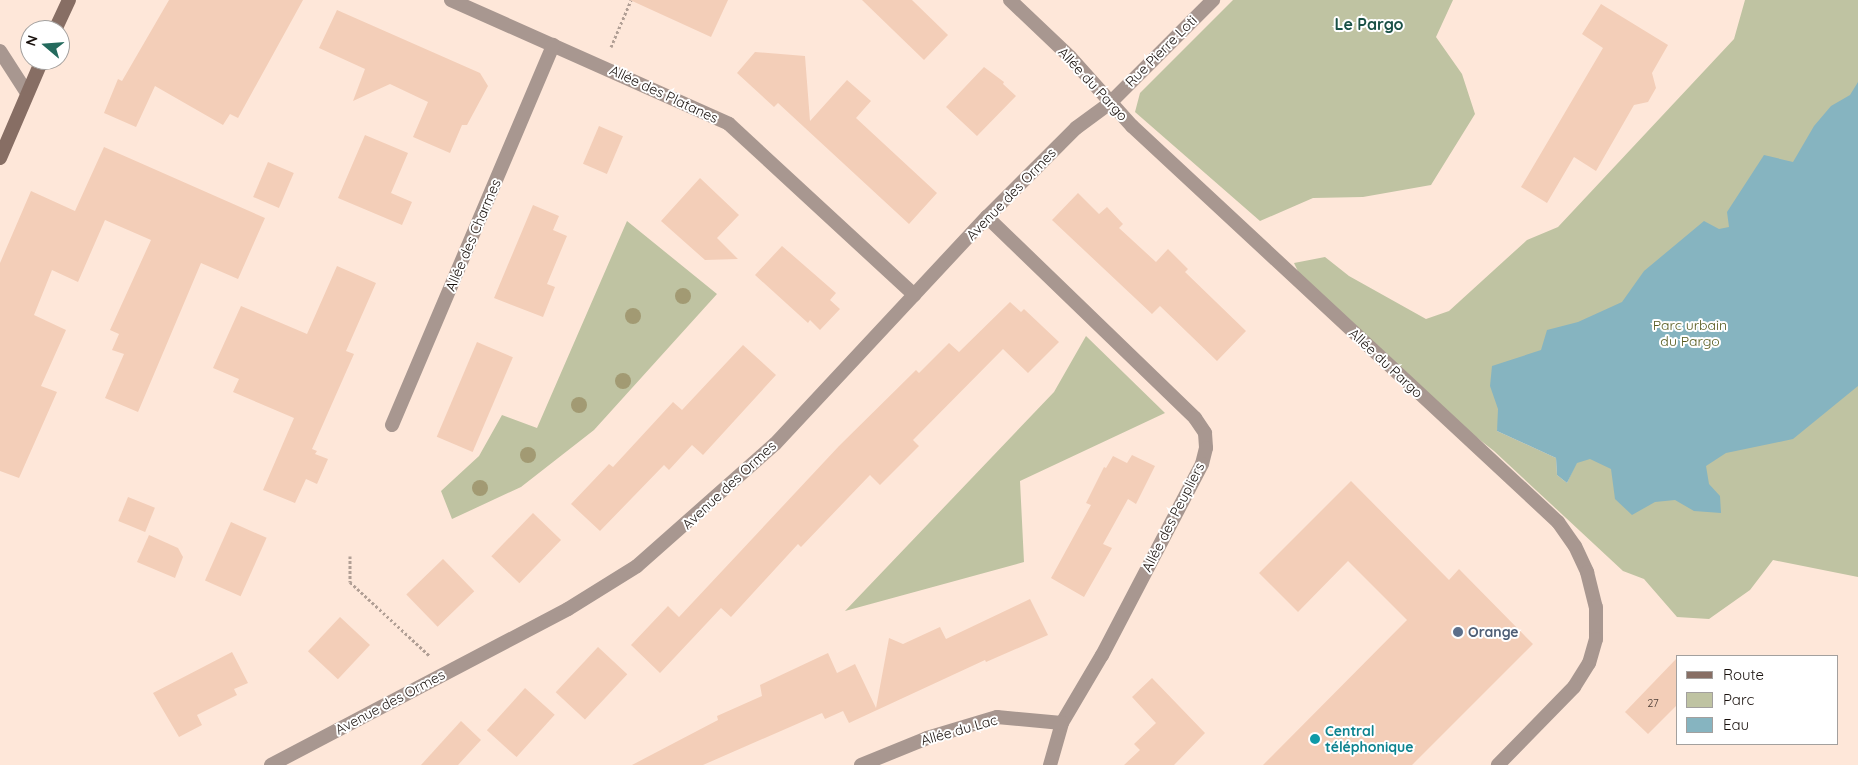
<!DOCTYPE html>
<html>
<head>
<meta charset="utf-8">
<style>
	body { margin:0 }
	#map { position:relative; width:1858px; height:765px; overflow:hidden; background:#fee7d9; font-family:Quicksand,sans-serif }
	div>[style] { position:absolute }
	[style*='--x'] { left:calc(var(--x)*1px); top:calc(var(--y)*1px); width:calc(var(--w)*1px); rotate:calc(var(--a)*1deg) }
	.green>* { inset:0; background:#bfc3a2 }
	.water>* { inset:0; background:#86b4c0 }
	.building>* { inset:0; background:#f3ceb8; transform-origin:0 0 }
	.path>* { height:3px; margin-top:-1.5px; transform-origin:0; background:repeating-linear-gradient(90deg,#b19f95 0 2.5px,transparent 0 5px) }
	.minor>* { height:14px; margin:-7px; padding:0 7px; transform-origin:7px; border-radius:7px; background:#a89790 }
	.secondary>* { height:14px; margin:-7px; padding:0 7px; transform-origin:7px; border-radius:7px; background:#876e64 }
	.trees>* { width:16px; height:16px; margin:-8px; border-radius:50%; background:#a29a73 }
	.dots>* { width:14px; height:14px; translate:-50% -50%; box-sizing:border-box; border:2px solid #fff; border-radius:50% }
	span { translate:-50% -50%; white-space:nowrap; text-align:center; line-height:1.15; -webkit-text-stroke:4px #fff; paint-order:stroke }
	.number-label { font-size:11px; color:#504038 }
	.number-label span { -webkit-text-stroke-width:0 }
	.street-label { font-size:14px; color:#19110d }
	.park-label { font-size:14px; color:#575b1f }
	.service-label { font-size:14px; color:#4e5e75; font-weight:700 }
	.left { translate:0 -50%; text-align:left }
	.culture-label { font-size:14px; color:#0d838f; font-weight:700 }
	.quarter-label { font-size:16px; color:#1a5147; font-weight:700 }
	.legend { position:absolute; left:1676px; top:655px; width:162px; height:90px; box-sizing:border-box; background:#fff; border:1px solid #a3a09e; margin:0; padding:6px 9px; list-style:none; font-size:15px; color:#19110d }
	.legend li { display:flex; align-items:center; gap:10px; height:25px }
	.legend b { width:25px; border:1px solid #a3a09e }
	.north { position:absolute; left:20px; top:20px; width:50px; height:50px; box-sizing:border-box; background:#fff; border:1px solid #a3a09e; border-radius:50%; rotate:288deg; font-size:14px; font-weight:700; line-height:20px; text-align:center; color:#19110d }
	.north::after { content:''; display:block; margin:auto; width:18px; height:22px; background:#246a5d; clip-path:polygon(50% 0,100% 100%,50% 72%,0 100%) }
</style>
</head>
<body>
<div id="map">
	<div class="green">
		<div style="clip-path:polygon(1233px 0,1453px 0,1436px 37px,1462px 74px,1475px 114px,1431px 185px,1363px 197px,1313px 198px,1260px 221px,1135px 112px,1140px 93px)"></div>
		<div style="clip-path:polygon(evenodd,1745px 0,1858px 0,1858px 577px,1773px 560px,1750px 590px,1709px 619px,1677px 617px,1644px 579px,1623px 571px,1494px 451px,1410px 385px,1305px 286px,1294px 263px,1325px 257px,1349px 276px,1426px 319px,1449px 311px,1527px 240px,1558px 227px,1734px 39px,1745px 0,1498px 427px,1575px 465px,1567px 483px,1557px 475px,1556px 458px,1497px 431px,1498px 427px)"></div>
		<div style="clip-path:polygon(627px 221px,717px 294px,594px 430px,521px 487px,452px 519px,441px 491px,479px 456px,502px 415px,537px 428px)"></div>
		<div style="clip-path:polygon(1086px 336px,1165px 413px,1020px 481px,1024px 562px,845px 611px,1054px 392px)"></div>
	</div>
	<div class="water">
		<div style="clip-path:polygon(1858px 82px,1858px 386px,1793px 439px,1726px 453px,1706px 466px,1709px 484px,1720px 496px,1721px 513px,1694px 511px,1675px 500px,1655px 502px,1632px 515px,1615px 499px,1611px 469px,1590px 459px,1577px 463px,1567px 483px,1557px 475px,1556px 458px,1497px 431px,1498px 409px,1490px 386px,1492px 366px,1541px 350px,1547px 330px,1578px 322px,1622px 302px,1644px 271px,1704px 221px,1719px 229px,1729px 227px,1727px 212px,1764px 155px,1793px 162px,1814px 126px,1831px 106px,1850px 95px)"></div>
	</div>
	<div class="building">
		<div style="clip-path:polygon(169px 0,303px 0,238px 118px,230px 114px,223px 125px,155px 86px,136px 127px,104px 113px,118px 79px,122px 81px)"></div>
		<div style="clip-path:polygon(630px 0,728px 0,711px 37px)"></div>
		<div style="clip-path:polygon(862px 0,912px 0,948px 35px,924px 60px)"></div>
		<div style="clip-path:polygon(1601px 4px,1668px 45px,1652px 73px,1656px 88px,1648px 102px,1634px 105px,1596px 171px,1574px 157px,1547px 203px,1521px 187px,1603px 48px,1582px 34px)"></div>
		<div style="clip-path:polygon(337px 10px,480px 73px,488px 86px,467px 125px,462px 125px,450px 153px,413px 137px,428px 102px,390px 84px,353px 101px,365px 69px,319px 48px)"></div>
		<div style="clip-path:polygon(755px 52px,805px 56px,810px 121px,847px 80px,871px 101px,856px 118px,937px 193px,909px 224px,778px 103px,774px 107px,737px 73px)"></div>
		<div style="clip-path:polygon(984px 67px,1004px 82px,1003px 84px,1016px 96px,977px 136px,946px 107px)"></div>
		<div style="left:599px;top:126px;width:26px;height:41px;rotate:23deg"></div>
		<div style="clip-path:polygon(365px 135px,408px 153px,391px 193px,412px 202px,402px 225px,338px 198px)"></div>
		<div style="clip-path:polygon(104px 147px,265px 218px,238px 279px,201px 263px,138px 412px,105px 398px,124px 354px,112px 350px,119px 334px,110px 330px,151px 240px,105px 220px,78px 282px,52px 270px,34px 315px,66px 330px,41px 386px,57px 392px,19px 478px,0 471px,0 263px,31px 191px,75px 211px)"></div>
		<div style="left:268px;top:162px;width:28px;height:38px;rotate:23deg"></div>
		<div style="clip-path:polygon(700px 178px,739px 215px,717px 238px,738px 259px,705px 260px,661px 221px)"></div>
		<div style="clip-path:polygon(1078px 193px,1099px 214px,1107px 207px,1123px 224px,1119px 228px,1156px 262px,1168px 249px,1188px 269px,1185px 272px,1246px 331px,1217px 361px,1160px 306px,1152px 314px,1052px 220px)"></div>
		<div style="clip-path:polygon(533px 205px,559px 216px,553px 230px,567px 236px,547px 284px,555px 287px,543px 317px,494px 298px)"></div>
		<div style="clip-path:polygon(782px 246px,836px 293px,830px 300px,840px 309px,820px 330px,810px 320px,808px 323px,755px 275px)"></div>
		<div style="clip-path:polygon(337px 266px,376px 283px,346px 351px,354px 354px,312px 449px,317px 451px,315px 454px,328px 459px,317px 484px,306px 479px,295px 503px,263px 490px,294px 418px,233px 392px,239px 379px,213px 368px,241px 306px,307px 334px)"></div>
		<div style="clip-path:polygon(1010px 302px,1021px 312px,1024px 309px,1059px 342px,1028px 373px,1003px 349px,913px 440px,919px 446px,880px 485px,870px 475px,801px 547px,798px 544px,731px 617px,721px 608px,660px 673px,631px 645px,668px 606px,679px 617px,839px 446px,916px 370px,919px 373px,949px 343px,959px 352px)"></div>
		<div style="left:477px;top:342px;width:39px;height:103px;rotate:23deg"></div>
		<div style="clip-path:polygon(743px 345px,776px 375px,703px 455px,692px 445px,669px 470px,664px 465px,600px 531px,571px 504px,609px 464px,613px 467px,673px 402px,682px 410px)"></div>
		<div style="clip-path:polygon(1132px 455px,1155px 466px,1136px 504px,1128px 499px,1103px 544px,1112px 548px,1084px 597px,1051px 578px,1091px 505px,1086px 503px,1104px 467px,1106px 468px,1113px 456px,1127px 463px)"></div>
		<div style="clip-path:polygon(1351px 481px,1449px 580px,1459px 569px,1533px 644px,1412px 765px,1263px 765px,1407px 620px,1348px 561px,1298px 612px,1259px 573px)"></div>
		<div style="left:128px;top:497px;width:29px;height:26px;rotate:22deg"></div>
		<div style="left:533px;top:513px;width:39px;height:60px;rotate:44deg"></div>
		<div style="left:231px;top:522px;width:39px;height:64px;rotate:24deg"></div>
		<div style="clip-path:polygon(149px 535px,178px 548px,183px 557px,175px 578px,137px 562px)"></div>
		<div style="left:443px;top:559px;width:45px;height:51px;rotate:46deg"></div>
		<div style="clip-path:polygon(1030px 599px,1048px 635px,986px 662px,985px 660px,849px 723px,843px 711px,825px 719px,822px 713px,703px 765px,632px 765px,718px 720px,717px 716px,762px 696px,760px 685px,828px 653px,837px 673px,855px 664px,876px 708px,889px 638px,903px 644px,940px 627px,946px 639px)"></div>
		<div style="left:340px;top:617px;width:41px;height:47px;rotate:43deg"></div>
		<div style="left:598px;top:647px;width:40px;height:62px;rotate:43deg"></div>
		<div style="clip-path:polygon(232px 652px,248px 683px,234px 689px,237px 695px,197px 715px,202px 725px,179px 737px,153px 693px)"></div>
		<div style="clip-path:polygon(1677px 658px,1677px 705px,1648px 734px,1625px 712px)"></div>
		<div style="clip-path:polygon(1152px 678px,1205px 733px,1174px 765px,1124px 765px,1140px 750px,1134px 744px,1156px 723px,1132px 697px)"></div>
		<div style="left:525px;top:688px;width:40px;height:57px;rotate:42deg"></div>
		<div style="clip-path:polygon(461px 721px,481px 740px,458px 765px,421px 765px)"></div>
	</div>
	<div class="path">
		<div style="--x:611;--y:47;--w:51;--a:-66.9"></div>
		<div style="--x:350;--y:556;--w:26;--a:90"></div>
		<div style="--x:350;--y:582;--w:109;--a:42.8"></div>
	</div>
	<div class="minor">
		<div style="--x:451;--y:0;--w:304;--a:24"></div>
		<div style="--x:729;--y:124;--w:252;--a:42.7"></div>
		<div style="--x:1010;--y:0;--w:83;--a:43.5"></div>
		<div style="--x:1070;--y:57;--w:93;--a:48.1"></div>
		<div style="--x:1132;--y:126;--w:582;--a:42.91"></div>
		<div style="--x:1558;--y:522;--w:29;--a:55"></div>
		<div style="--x:1575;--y:546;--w:29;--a:65"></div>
		<div style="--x:1587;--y:572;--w:36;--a:76"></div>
		<div style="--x:1596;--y:607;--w:32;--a:90"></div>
		<div style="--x:1596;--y:639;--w:25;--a:106"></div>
		<div style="--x:1589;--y:663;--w:28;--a:122"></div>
		<div style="--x:1574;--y:687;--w:109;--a:134.3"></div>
		<div style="--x:0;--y:51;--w:50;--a:57.3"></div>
		<div style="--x:987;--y:217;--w:289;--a:44"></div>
		<div style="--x:1195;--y:418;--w:18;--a:56"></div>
		<div style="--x:1205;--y:433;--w:15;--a:86"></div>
		<div style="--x:1206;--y:448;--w:16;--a:104"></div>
		<div style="--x:1202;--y:464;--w:216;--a:117.6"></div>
		<div style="--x:1102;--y:655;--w:79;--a:120.5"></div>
		<div style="--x:1062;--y:723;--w:44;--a:105.9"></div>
		<div style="--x:392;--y:425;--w:413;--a:-67"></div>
		<div style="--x:271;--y:765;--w:335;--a:-27.7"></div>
		<div style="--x:568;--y:609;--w:81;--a:-31.9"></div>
		<div style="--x:637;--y:566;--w:184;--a:-41.5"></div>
		<div style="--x:775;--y:444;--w:311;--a:-47"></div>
		<div style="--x:987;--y:217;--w:126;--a:-45"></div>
		<div style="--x:1076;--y:128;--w:42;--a:-36.3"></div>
		<div style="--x:1110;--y:103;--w:146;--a:-45"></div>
		<div style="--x:861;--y:765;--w:71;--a:-22.2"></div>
		<div style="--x:927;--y:738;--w:73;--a:-16.7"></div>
		<div style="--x:997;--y:717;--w:65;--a:5.3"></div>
	</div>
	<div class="secondary">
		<div style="--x:55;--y:30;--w:33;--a:-65"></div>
		<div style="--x:0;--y:158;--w:107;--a:-66.8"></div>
	</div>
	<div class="trees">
		<div style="left:683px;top:296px"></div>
		<div style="left:633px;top:316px"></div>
		<div style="left:623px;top:381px"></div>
		<div style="left:579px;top:405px"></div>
		<div style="left:528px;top:455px"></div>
		<div style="left:480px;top:488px"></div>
	</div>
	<div class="dots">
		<div style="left:1458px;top:632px;background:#5c6f8a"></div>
		<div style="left:1315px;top:739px;background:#0f9aa8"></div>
	</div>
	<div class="number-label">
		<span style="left:1653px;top:703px">27</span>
	</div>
	<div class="street-label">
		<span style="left:1161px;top:51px;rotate:-45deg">Rue Pierre Loti</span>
		<span style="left:1093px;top:84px;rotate:47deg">Allée du Pargo</span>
		<span style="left:664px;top:94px;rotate:25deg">Allée des Platanes</span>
		<span style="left:1011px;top:194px;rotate:-46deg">Avenue des Ormes</span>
		<span style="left:473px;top:235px;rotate:-67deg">Allée des Charmes</span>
		<span style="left:1386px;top:363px;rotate:43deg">Allée du Pargo</span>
		<span style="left:729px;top:485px;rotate:-43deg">Avenue des Ormes</span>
		<span style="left:1173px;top:517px;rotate:-63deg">Allée des Peupliers</span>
		<span style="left:390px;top:702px;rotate:-28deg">Avenue des Ormes</span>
		<span style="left:959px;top:730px;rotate:-16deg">Allée du Lac</span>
	</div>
	<div class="park-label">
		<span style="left:1690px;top:333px">Parc urbain<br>du Pargo</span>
	</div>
	<div class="service-label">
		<span class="left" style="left:1468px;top:632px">Orange</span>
	</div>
	<div class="culture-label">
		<span class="left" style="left:1325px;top:739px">Central<br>téléphonique</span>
	</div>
	<div class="quarter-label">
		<span style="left:1369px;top:24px">Le Pargo</span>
	</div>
	<ul class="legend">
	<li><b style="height:6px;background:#876e64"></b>Route</li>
	<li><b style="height:14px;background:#bfc3a2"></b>Parc</li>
	<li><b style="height:14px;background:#86b4c0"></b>Eau</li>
	</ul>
	<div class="north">N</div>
</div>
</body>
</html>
